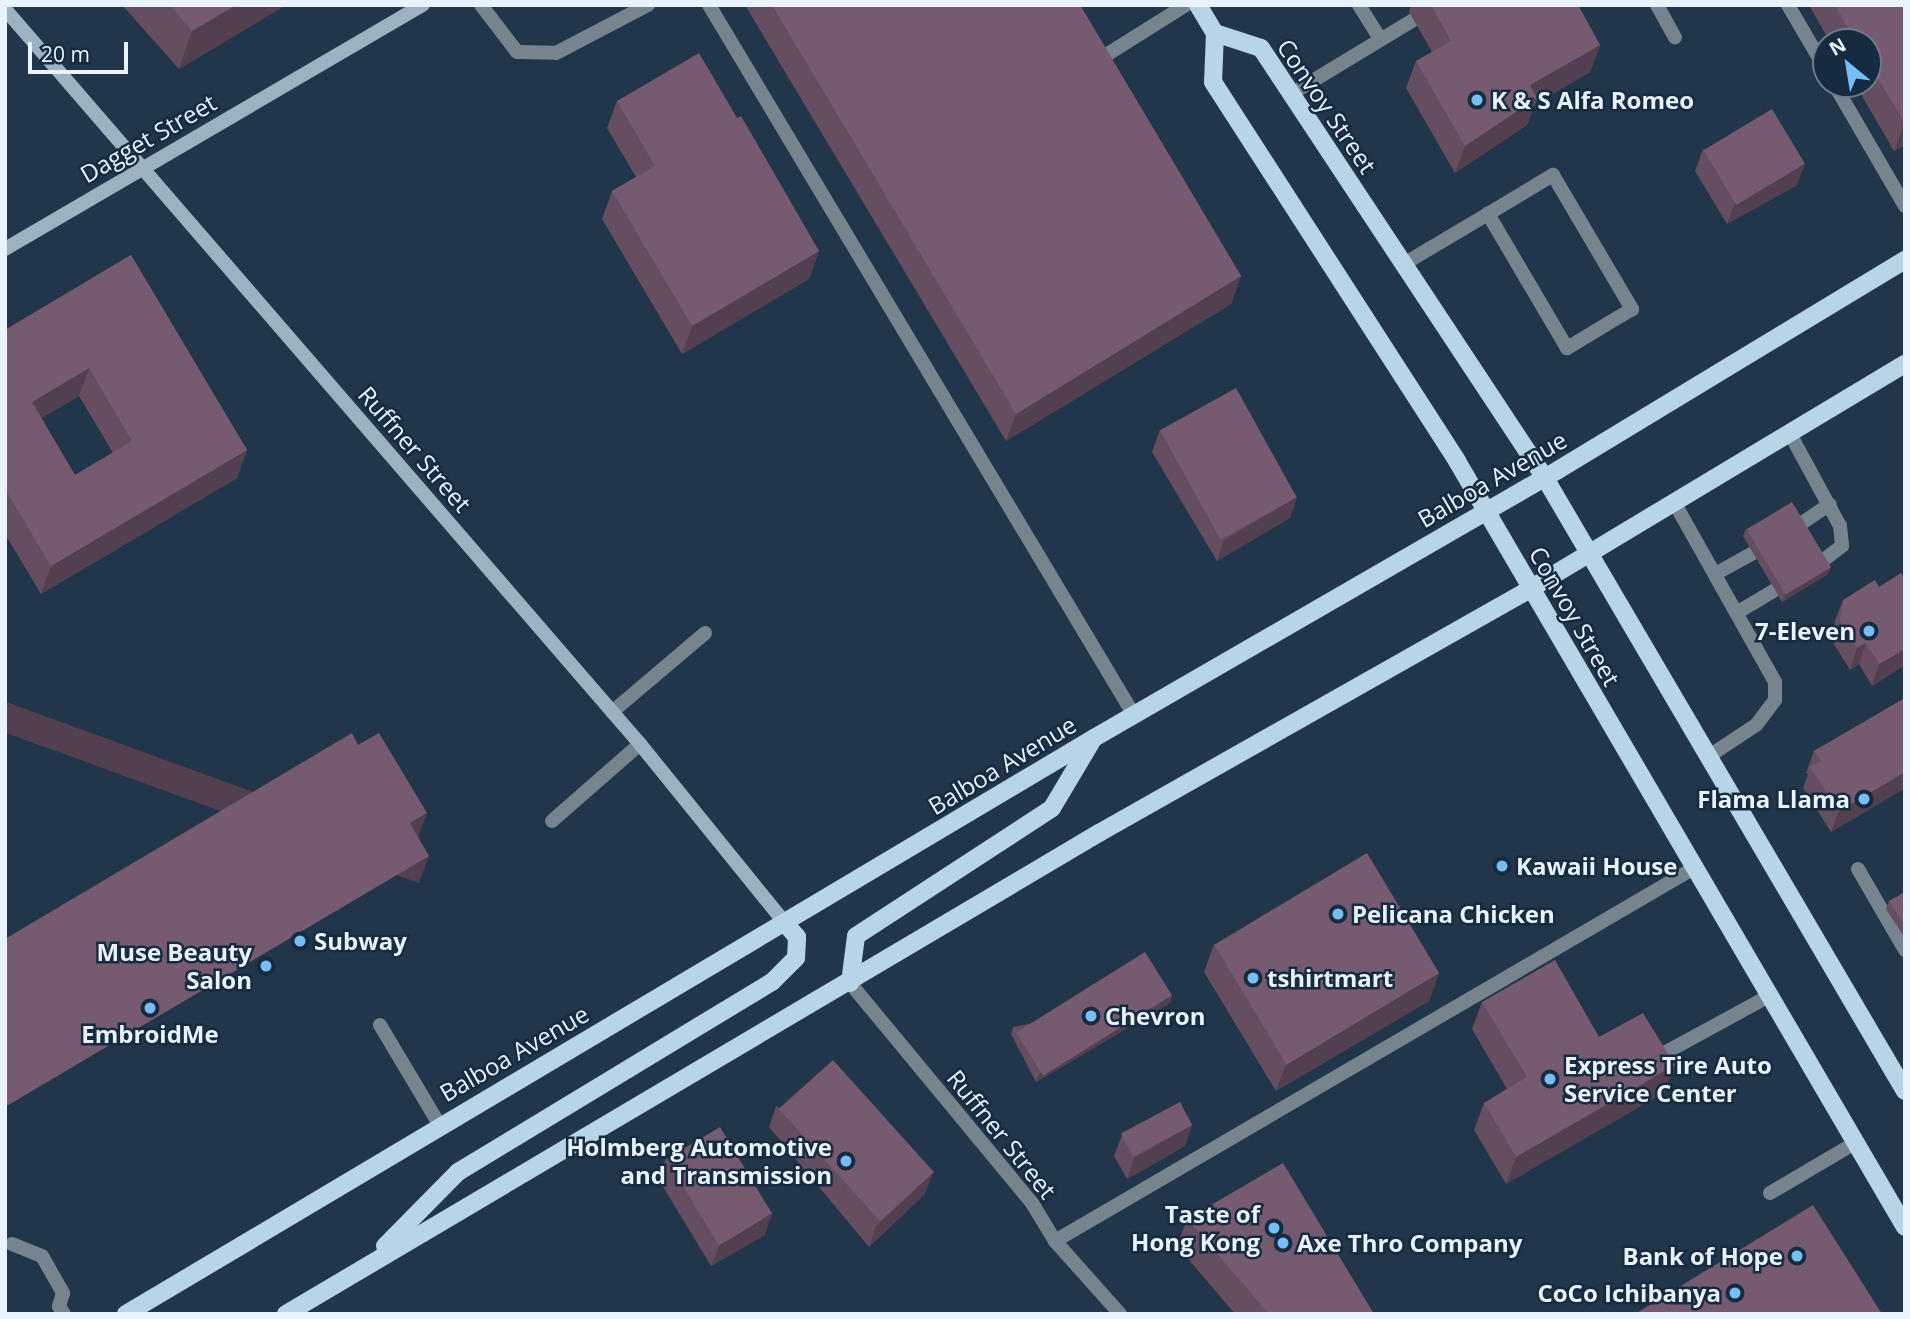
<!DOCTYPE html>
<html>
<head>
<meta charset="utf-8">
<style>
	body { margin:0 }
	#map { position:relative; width:1910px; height:1319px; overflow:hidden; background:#21354b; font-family:"Open Sans",sans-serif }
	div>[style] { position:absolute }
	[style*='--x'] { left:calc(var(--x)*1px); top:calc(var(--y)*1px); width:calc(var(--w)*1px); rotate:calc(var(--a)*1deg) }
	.lane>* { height:14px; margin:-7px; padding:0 7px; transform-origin:7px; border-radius:7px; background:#76848d }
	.street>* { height:14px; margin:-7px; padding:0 7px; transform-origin:7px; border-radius:7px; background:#76848d }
	.secondary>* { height:14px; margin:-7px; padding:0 7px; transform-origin:7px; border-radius:7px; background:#9cb2c0 }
	.primary>* { height:18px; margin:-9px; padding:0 9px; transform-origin:9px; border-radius:9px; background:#b8d5e7 }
	.wall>* { inset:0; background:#654e60 }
	.shaded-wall>* { inset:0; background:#53404e; transform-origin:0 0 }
	.building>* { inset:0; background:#765b70; transform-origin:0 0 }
	.dots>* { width:19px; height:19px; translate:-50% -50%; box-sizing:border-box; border:4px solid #172b40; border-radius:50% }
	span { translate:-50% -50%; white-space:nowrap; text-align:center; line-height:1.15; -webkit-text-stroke:5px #172b40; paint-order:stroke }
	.poi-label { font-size:24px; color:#e8f3fe; font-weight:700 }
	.left { translate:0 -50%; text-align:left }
	.right { translate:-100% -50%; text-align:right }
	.street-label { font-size:24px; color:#e8f3fe }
	.frame { position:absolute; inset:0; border:7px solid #e8f3fe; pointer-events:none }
	.north { position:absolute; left:1812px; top:28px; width:70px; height:70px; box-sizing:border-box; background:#172b40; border:2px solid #6b7b8c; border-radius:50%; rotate:330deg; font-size:19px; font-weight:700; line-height:28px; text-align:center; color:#e8f3fe }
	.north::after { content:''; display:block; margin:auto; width:24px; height:32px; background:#74c0f6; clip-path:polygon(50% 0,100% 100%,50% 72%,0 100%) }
	.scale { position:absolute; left:28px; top:42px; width:100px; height:32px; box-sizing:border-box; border:4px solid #e8f3fe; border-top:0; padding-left:9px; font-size:21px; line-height:24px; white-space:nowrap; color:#e8f3fe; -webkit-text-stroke:5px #172b40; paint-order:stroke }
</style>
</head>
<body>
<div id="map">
	<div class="lane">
		<div style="--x:481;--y:5;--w:59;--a:52.5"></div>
		<div style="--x:517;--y:52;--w:39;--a:1"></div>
		<div style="--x:556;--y:53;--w:104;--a:-27.6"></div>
		<div style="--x:709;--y:5;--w:827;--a:59.1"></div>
		<div style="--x:1359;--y:5;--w:40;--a:58"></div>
		<div style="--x:1657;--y:5;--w:37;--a:61"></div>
		<div style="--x:1788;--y:5;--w:75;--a:59.7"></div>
		<div style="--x:1095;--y:62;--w:107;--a:-32.1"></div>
		<div style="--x:1834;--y:84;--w:141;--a:59.8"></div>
		<div style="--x:1291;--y:94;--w:143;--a:-31.2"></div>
		<div style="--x:1404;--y:264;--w:29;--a:-31"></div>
		<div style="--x:1429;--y:249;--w:69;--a:-30.7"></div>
		<div style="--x:1488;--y:214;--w:76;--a:-31"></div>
		<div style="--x:1553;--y:175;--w:156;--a:59.5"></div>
		<div style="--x:1632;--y:309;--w:76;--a:149"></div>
		<div style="--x:1567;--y:348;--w:156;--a:-120.5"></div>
		<div style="--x:1789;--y:432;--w:107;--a:61.5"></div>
		<div style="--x:1840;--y:526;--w:20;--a:84"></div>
		<div style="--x:1842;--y:546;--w:26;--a:143"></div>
		<div style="--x:1674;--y:502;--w:206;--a:60.7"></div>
		<div style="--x:1775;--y:682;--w:18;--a:90"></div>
		<div style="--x:1775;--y:700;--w:31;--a:127"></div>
		<div style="--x:1756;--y:725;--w:56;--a:146.6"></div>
		<div style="--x:1799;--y:525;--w:37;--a:-34"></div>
		<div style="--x:1717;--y:573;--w:41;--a:-29.1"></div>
		<div style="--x:1738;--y:612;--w:43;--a:-30.7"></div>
		<div style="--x:612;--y:712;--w:122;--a:-40.3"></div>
		<div style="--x:552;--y:821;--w:117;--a:-41.2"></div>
		<div style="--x:1858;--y:869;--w:94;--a:59.9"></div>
		<div style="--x:380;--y:1025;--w:115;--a:59.2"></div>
		<div style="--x:1659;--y:1056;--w:125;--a:-28.6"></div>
		<div style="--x:1770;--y:1193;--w:99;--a:-30.5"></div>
		<div style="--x:1055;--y:1241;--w:740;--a:-30.27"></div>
		<div style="--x:12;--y:1244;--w:32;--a:22"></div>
		<div style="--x:42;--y:1256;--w:43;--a:60.4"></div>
		<div style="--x:63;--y:1293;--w:14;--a:107"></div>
		<div style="--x:59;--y:1306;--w:9;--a:58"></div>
	</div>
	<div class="street">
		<div style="--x:850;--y:983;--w:286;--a:50.4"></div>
		<div style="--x:1032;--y:1203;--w:44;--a:58.8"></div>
		<div style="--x:1055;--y:1241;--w:98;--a:48.3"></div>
	</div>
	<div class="secondary">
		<div style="--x:5;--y:9;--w:971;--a:49.17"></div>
		<div style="--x:640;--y:744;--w:230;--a:51"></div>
		<div style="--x:5;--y:249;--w:484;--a:-30.3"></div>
	</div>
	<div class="primary">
		<div style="--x:1198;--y:5;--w:33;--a:59"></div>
		<div style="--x:1215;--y:33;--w:49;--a:92.3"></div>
		<div style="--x:1213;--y:82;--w:451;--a:57.2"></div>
		<div style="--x:1457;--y:461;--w:887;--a:59.68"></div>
		<div style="--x:1215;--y:33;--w:48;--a:18.1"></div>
		<div style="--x:1261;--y:48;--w:515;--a:56.56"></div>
		<div style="--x:1545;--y:478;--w:711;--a:59.58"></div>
		<div style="--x:850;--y:983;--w:47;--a:-82.7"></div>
		<div style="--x:856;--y:936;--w:234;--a:-33.1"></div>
		<div style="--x:1052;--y:808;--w:78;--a:-59.2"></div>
		<div style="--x:385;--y:1246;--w:104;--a:-45.4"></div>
		<div style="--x:458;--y:1172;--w:367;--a:-31.2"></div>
		<div style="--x:772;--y:982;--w:34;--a:-45"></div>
		<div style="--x:796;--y:958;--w:21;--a:-87"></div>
		<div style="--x:797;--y:937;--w:18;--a:-131"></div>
		<div style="--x:126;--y:1314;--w:1126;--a:-30.75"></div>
		<div style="--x:1094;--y:738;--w:536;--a:-30.01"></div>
		<div style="--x:1558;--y:470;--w:406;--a:-31.2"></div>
		<div style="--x:286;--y:1314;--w:945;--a:-30.61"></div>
		<div style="--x:1099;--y:833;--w:495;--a:-29.5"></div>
		<div style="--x:1530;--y:589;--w:437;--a:-31"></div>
	</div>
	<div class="wall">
		<div style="clip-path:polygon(122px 5px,286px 5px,179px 69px)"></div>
		<div style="clip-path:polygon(745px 5px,1080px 5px,1241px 276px,1231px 304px,1006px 441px)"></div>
		<div style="clip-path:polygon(1411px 5px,1578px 5px,1600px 45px,1590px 72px,1535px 104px,1527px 125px,1455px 173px,1406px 88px,1416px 61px,1432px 52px,1409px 12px)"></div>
		<div style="clip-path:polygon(1809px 5px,1905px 5px,1905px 145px,1894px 151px,1855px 84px,1868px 84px,1868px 42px,1830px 42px)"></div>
		<div style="clip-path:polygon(617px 101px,737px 118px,819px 251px,809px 279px,682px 354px,602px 219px,612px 191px,636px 177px,607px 128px)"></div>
		<div style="clip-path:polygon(1703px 149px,1797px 185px,1727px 224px,1695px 171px)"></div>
		<div style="clip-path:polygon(evenodd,131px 255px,247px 450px,237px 478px,41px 594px,5px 534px,5px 330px,131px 255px,79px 396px,113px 453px,75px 475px,41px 418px,79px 396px)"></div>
		<div style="clip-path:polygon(1160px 430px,1297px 497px,1290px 518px,1217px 561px,1152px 452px)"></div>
		<div style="clip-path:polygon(1746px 529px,1828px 574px,1782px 602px,1743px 536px)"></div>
		<div style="clip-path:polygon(1843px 600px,1905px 665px,1872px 686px,1859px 664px,1850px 670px,1832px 641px,1835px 621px)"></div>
		<div style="clip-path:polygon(1905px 698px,1905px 788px,1831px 832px,1803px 788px,1808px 774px,1806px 773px,1814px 751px)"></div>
		<div style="clip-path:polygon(1905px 892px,1905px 938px,1886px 909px,1889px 901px)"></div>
		<div style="clip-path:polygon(1214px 944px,1439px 973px,1429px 1001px,1276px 1091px,1204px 972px)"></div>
		<div style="clip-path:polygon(1172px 995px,1170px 1003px,1036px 1082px,1011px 1034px,1013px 1027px)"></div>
		<div style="clip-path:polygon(1482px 1002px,1599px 1037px,1665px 1092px,1506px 1184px,1474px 1130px,1484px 1103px,1507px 1089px,1472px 1029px)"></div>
		<div style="clip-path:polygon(776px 1106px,925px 1194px,869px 1247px,769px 1127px)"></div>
		<div style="clip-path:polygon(1192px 1125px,1185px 1146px,1127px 1179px,1114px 1156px,1122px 1135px)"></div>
		<div style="clip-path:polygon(666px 1158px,765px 1235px,711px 1266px,659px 1180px)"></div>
		<div style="clip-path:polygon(1187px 1219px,1374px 1314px,1235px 1314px,1177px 1246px)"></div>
	</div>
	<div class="shaded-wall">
		<div style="clip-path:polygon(236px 5px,286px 5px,179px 69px,192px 31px)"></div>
		<div style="clip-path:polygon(1600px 45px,1590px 72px,1535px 104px,1527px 125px,1455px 173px,1465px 146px,1530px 85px)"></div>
		<div style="clip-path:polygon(1905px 123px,1905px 145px,1894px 151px,1904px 124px)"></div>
		<div style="clip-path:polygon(1805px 164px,1797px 185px,1727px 224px,1735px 203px)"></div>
		<div style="clip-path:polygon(819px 251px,809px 279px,682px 354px,692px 326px)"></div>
		<div style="clip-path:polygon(1241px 276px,1231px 304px,1006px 441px,1016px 414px)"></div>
		<div style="clip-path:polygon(89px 368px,79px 396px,22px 430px,32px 402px)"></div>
		<div style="clip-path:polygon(247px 450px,237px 478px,41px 594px,51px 566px)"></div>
		<div style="clip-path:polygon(1297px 497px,1290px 518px,1217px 561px,1224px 540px)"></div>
		<div style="clip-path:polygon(1831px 567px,1828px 574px,1782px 602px,1785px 595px)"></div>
		<div style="clip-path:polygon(1866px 643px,1859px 664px,1850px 670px,1857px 648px)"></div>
		<div style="clip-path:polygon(1905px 649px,1905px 665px,1872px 686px,1879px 664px)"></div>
		<div style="clip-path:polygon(1905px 772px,1905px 788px,1831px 832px,1839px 811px)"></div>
		<div style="clip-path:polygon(427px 813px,417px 840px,410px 823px)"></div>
		<div style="left:429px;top:856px;width:29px;height:493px;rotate:110deg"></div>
		<div style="clip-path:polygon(1439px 973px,1429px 1001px,1276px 1091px,1286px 1064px)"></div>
		<div style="clip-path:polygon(1172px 995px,1170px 1003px,1036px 1082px,1039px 1074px)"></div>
		<div style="clip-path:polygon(1675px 1065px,1665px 1092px,1506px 1184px,1516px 1157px)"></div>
		<div style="clip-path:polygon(1192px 1125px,1185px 1146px,1127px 1179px,1134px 1158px)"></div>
		<div style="clip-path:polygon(933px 1173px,925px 1194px,869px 1247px,876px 1226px)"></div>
		<div style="clip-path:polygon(772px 1214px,765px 1235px,711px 1266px,719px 1245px)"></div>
	</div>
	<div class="building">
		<div style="clip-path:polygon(170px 5px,236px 5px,192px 31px)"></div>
		<div style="clip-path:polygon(772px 5px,1080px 5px,1241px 276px,1016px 414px)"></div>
		<div style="clip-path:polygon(1431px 5px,1578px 5px,1600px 45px,1530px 85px,1537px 98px,1465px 146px,1416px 61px,1451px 41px)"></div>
		<div style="clip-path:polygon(1835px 5px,1905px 5px,1905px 123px,1868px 62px,1868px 42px,1856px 42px)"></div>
		<div style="clip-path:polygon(699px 53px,737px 118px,741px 116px,819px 251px,692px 326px,612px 191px,655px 166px,617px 101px)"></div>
		<div style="left:1772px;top:109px;width:64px;height:80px;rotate:59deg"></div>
		<div style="clip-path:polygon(evenodd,131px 255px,247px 450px,51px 566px,5px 489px,5px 330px,131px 255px,89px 368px,132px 441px,75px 475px,32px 402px,89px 368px)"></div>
		<div style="left:1236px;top:388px;width:125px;height:87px;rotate:61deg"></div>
		<div style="left:1792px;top:502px;width:76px;height:53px;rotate:59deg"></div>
		<div style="clip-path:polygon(1901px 573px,1905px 579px,1905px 649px,1879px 664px,1866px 643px,1857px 648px,1840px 620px,1843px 600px,1875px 580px,1879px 587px)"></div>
		<div style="clip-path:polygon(1905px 698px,1905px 772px,1839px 811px,1810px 767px,1821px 761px,1814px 751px)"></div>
		<div style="clip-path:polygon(352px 733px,358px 745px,379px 733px,427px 813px,410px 823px,429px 856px,5px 1107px,5px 939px)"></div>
		<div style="left:1367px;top:853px;width:140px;height:178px;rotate:59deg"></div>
		<div style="clip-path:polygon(1905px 892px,1905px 926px,1889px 901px)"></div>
		<div style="left:1145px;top:952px;width:51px;height:152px;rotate:58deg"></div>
		<div style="clip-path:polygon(1555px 960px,1599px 1037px,1643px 1013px,1675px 1065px,1516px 1157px,1484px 1103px,1527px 1077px,1482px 1002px)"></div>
		<div style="left:833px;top:1060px;width:151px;height:73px;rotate:48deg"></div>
		<div style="left:1180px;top:1102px;width:26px;height:67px;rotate:62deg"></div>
		<div style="left:720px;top:1127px;width:101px;height:62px;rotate:59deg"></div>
		<div style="clip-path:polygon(1283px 1163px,1374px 1314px,1269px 1314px,1187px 1219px)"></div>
		<div style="clip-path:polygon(1813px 1205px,1882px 1314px,1635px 1314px)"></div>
	</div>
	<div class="dots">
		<div style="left:1477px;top:100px;background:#74c0f6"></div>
		<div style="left:1869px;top:631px;background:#74c0f6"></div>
		<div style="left:1864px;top:799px;background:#74c0f6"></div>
		<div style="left:1502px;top:866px;background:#74c0f6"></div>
		<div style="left:1338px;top:914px;background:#74c0f6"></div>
		<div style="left:300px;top:941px;background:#74c0f6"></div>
		<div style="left:266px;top:966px;background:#74c0f6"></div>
		<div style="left:1253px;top:978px;background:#74c0f6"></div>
		<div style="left:150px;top:1008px;background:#74c0f6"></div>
		<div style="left:1091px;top:1016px;background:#74c0f6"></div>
		<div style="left:1550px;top:1079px;background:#74c0f6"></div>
		<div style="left:846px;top:1161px;background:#74c0f6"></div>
		<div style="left:1274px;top:1228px;background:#74c0f6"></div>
		<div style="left:1283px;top:1243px;background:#74c0f6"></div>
		<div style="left:1797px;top:1256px;background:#74c0f6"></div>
		<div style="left:1735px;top:1293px;background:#74c0f6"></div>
	</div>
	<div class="poi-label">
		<span class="left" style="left:1491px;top:100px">K &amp; S Alfa Romeo</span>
		<span class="right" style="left:1855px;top:631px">7-Eleven</span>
		<span class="right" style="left:1850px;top:799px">Flama Llama</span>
		<span class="left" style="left:1516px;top:866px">Kawaii House</span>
		<span class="left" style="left:1352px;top:914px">Pelicana Chicken</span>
		<span class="left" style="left:314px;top:941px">Subway</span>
		<span class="right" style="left:252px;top:966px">Muse Beauty<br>Salon</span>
		<span class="left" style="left:1267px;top:978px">tshirtmart</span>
		<span class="left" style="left:1105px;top:1016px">Chevron</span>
		<span style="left:150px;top:1034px">EmbroidMe</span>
		<span class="left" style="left:1564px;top:1079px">Express Tire Auto<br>Service Center</span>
		<span class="right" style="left:832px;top:1161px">Holmberg Automotive<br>and Transmission</span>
		<span class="right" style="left:1260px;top:1228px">Taste of<br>Hong Kong</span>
		<span class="left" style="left:1297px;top:1243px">Axe Thro Company</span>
		<span class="right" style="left:1783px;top:1256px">Bank of Hope</span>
		<span class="right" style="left:1721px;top:1293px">CoCo Ichibanya</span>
	</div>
	<div class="street-label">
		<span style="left:1327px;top:106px;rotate:56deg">Convoy Street</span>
		<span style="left:148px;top:138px;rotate:-30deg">Dagget Street</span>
		<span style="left:415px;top:449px;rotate:49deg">Ruffner Street</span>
		<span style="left:1492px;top:479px;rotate:-30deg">Balboa Avenue</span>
		<span style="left:1575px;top:616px;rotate:60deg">Convoy Street</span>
		<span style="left:1002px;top:765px;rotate:-31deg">Balboa Avenue</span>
		<span style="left:514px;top:1053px;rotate:-30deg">Balboa Avenue</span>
		<span style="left:1002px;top:1134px;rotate:51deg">Ruffner Street</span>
	</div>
	<div class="frame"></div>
	<div class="north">N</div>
	<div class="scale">20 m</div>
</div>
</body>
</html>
